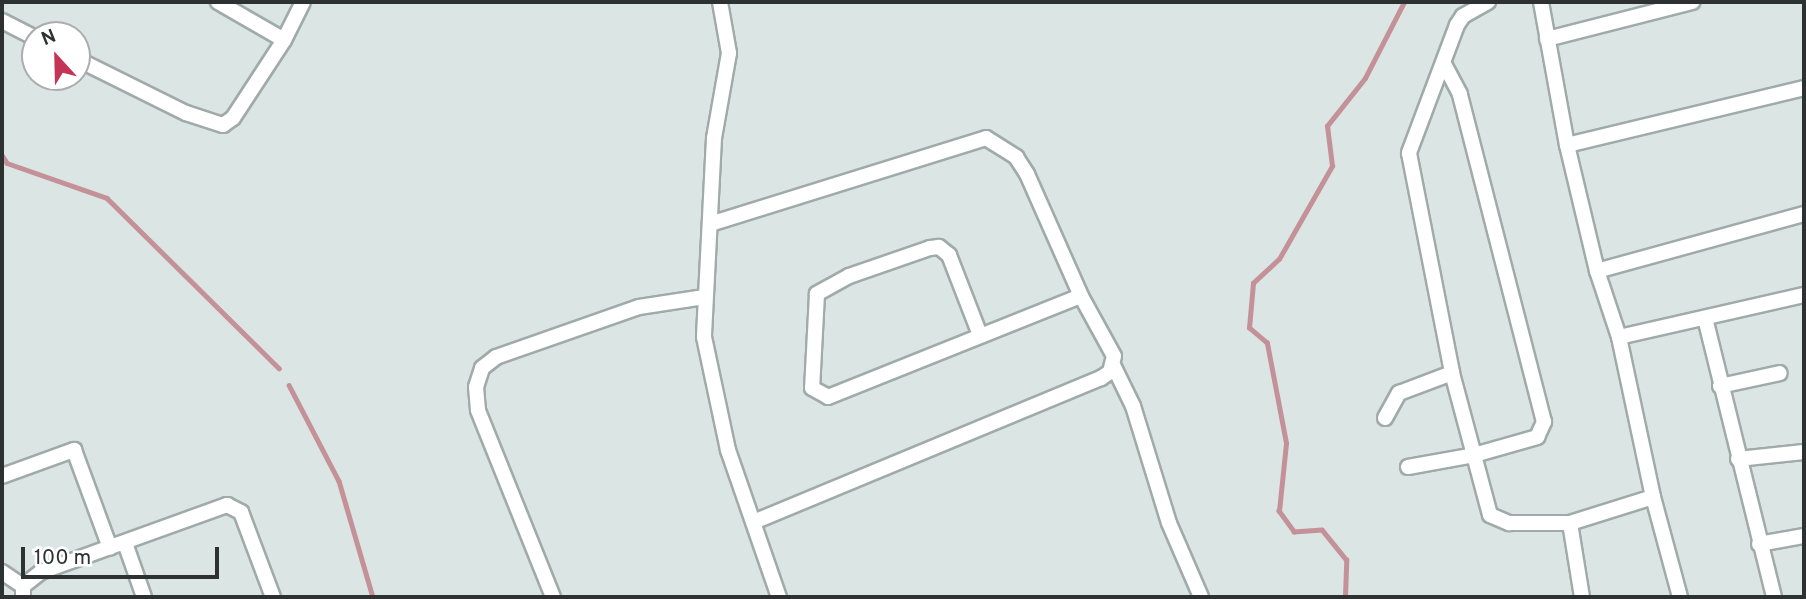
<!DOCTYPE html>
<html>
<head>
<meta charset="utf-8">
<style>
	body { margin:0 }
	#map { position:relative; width:1806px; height:599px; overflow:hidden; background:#dae5e4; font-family:Overpass,sans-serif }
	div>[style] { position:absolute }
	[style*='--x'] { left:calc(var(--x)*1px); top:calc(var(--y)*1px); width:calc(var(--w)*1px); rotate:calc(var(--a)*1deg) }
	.stream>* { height:4.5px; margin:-2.25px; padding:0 2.25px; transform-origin:2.25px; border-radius:2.25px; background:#c39197 }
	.roads { filter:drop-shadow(2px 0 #a0aba9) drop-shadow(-2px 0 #a0aba9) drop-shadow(0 2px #a0aba9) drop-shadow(0 -2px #a0aba9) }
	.minor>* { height:14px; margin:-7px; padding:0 7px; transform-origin:7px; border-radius:7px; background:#fff }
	span { translate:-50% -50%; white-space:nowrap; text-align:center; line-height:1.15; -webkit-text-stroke:5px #fff; paint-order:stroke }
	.frame { position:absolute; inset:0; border:4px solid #2d3131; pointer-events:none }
	.north { position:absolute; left:21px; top:21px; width:70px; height:70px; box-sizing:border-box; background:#fff; border:2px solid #abadad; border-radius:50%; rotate:338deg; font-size:19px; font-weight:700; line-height:28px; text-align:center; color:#2d3131 }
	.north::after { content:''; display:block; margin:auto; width:24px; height:32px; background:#c43456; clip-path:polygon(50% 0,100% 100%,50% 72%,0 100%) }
	.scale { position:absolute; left:21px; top:547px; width:198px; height:32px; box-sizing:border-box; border:4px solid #2d3131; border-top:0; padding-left:9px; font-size:21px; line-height:24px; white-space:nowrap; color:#2d3131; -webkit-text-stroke:5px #fff; paint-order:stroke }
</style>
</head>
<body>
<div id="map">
	<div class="stream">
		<div style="--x:2;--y:155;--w:9;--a:58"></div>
		<div style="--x:7;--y:163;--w:106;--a:19.3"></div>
		<div style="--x:107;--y:198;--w:242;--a:44.7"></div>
		<div style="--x:289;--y:385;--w:108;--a:62.5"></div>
		<div style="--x:339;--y:481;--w:121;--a:73.7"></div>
		<div style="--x:1345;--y:597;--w:37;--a:-88"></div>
		<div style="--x:1346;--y:560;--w:38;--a:-129"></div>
		<div style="--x:1322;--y:530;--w:28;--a:176"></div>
		<div style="--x:1294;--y:532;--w:26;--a:-126"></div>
		<div style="--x:1279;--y:511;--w:68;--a:-84.1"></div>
		<div style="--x:1286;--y:443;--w:102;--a:-100.8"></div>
		<div style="--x:1267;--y:343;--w:23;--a:-140"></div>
		<div style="--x:1249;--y:328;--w:45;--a:-84.9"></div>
		<div style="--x:1253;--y:283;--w:35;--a:-43"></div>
		<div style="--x:1279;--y:259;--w:107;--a:-60.3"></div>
		<div style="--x:1332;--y:166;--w:40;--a:-97.1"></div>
		<div style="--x:1327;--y:126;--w:61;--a:-51.6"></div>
		<div style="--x:1365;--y:78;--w:85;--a:-62.8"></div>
	</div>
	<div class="roads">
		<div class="minor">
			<div style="--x:218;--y:2;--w:76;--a:29.9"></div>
			<div style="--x:720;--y:2;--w:52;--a:80"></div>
			<div style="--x:729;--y:53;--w:86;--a:100"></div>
			<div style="--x:714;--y:138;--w:199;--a:92.9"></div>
			<div style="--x:704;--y:337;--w:116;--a:78"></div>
			<div style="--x:728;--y:450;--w:156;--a:70.9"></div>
			<div style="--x:1488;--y:2;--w:29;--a:151"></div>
			<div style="--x:1463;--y:16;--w:11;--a:124"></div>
			<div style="--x:1457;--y:25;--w:137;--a:110.6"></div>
			<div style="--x:1409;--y:153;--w:224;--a:78.9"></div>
			<div style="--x:1452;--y:373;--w:147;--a:75"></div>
			<div style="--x:1490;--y:515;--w:21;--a:23"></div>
			<div style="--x:1509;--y:523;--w:61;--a:0"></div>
			<div style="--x:1570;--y:523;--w:87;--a:-17.4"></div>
			<div style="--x:1541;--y:2;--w:145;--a:79.7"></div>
			<div style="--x:1567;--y:145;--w:130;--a:76.6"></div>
			<div style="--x:2;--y:21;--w:37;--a:27"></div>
			<div style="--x:1547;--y:39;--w:150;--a:-14.3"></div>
			<div style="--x:77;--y:59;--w:122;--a:26.4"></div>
			<div style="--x:186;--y:113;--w:39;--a:18"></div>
			<div style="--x:223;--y:125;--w:12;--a:-35"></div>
			<div style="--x:233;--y:118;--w:93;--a:-56.8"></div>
			<div style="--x:284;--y:40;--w:42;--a:-63.4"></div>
			<div style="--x:1567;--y:145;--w:244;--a:-13.5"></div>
			<div style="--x:710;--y:224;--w:289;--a:-17.3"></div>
			<div style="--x:986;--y:138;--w:36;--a:32"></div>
			<div style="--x:1016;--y:157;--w:20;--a:57"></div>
			<div style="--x:1027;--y:174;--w:133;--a:66.1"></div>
			<div style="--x:1081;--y:296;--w:68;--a:61.2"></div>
			<div style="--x:1114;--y:356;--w:16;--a:104"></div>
			<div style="--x:1110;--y:372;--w:11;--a:146"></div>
			<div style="--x:1101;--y:378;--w:373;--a:157.5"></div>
			<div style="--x:1705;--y:318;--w:287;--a:76.1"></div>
			<div style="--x:980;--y:335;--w:86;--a:-111.2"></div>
			<div style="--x:949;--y:255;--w:13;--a:-141"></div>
			<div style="--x:939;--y:247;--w:9;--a:174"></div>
			<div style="--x:930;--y:248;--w:86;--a:160.9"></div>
			<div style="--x:849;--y:276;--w:37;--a:151"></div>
			<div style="--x:817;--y:294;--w:94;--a:93"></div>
			<div style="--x:812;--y:388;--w:18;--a:29"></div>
			<div style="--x:828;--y:397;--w:272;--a:-21.8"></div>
			<div style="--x:1619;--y:337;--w:190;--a:-12.8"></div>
			<div style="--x:1113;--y:365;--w:46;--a:64"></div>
			<div style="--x:1133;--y:406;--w:122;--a:72.9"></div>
			<div style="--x:1169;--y:523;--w:81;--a:66.6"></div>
			<div style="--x:1720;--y:386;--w:61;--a:-12.2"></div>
			<div style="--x:1385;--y:418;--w:29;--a:-61"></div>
			<div style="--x:1399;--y:393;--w:57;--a:-20.7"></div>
			<div style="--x:1738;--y:459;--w:66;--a:-6.1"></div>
			<div style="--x:1408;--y:467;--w:67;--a:-10.3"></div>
			<div style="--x:1474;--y:455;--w:66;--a:-15.9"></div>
			<div style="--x:1537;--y:437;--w:17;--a:-65"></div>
			<div style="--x:1544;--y:422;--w:339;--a:-104.4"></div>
			<div style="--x:1460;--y:94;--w:34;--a:-118"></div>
			<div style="--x:2;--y:476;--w:77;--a:-19.9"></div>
			<div style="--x:74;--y:450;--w:104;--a:69.8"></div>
			<div style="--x:1570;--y:523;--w:75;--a:80.8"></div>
			<div style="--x:125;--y:543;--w:57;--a:70.6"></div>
			<div style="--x:1759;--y:544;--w:46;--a:-10.1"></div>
			<div style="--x:2;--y:572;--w:25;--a:34"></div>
			<div style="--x:23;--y:597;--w:11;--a:-90"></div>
			<div style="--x:23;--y:586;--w:23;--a:-38"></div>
			<div style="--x:41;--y:572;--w:198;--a:-19.8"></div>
			<div style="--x:227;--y:505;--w:16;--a:27"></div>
			<div style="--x:241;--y:512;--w:91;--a:69.4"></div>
			<div style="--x:553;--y:597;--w:201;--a:-111.9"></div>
			<div style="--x:478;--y:410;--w:23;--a:-95"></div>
			<div style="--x:476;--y:387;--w:20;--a:-72"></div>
			<div style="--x:482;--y:368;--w:18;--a:-38"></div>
			<div style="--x:496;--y:357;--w:151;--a:-19.3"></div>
			<div style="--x:639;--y:307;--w:66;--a:-8.7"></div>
			<div style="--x:1680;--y:597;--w:104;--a:-105.1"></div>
			<div style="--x:1653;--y:497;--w:164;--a:-102"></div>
			<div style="--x:1619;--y:337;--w:70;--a:-108.4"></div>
			<div style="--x:1597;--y:271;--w:215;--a:-15.4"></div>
		</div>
	</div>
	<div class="frame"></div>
	<div class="north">N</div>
	<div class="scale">100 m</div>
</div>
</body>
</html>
